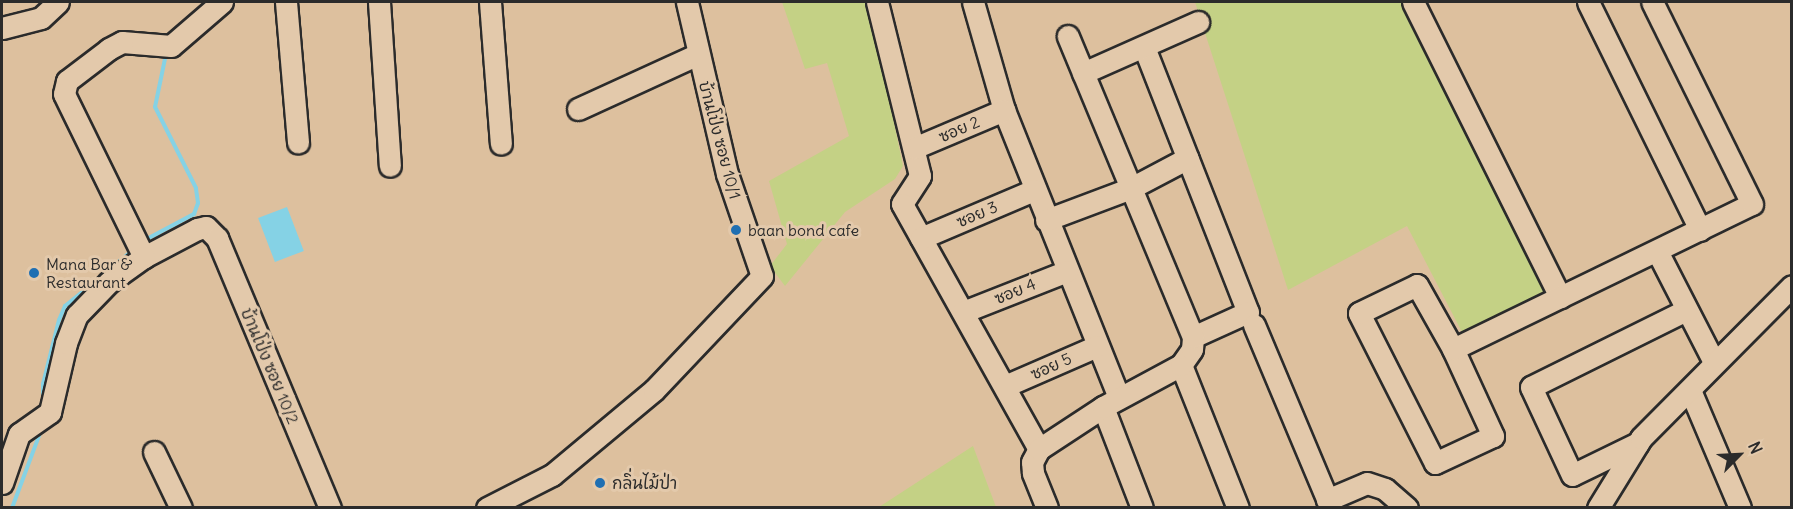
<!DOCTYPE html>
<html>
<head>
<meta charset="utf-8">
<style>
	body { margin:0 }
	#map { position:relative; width:1793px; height:509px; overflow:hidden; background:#ddc09e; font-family:Delius,"Playpen Sans Thai",sans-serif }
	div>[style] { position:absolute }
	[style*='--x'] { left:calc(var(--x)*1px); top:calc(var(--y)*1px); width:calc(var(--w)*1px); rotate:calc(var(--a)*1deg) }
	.green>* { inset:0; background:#c4d185 }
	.water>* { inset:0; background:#85d2e5; transform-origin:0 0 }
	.stream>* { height:4px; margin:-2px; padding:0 2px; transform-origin:2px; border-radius:2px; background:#85d2e5 }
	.roads { filter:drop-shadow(2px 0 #2b2b2b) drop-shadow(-2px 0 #2b2b2b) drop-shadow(0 2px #2b2b2b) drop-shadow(0 -2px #2b2b2b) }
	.minor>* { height:21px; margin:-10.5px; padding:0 10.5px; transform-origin:10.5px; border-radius:10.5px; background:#e3c9ab }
	.dots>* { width:16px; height:16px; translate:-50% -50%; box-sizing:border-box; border:3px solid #e3c9ab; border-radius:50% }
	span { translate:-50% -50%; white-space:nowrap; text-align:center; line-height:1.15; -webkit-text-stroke:6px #e3c9ab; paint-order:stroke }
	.street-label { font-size:16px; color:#2b2b2b }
	.poi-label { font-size:16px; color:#2b2b2b }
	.left { translate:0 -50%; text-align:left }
	.frame { position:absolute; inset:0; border:3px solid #2b2b2b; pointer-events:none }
	.north { position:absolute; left:1709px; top:425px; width:60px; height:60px; -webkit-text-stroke:4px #e3c9ab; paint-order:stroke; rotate:66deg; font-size:16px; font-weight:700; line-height:24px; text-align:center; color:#2b2b2b }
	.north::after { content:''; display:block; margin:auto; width:21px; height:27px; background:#2b2b2b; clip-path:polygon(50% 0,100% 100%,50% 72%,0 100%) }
</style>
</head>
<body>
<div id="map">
	<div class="green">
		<div style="clip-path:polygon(782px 2px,869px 2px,903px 166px,895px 179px,845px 212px,785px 286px,770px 266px,787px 244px,769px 181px,849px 136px,827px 63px,805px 69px)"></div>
		<div style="clip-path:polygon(1195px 2px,1410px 2px,1551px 291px,1464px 336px,1407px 226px,1288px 290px)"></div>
		<div style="clip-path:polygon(973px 446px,996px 507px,879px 507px)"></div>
	</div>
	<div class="water">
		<div style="left:287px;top:207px;width:47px;height:31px;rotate:69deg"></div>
	</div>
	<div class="stream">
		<div style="--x:143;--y:241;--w:58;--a:-27.9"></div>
		<div style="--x:194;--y:214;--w:12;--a:-70"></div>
		<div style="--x:198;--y:203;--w:15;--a:-98"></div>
		<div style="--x:196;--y:188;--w:91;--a:-116.8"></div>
		<div style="--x:155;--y:107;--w:54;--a:-78.3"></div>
		<div style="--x:111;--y:268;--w:28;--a:-39"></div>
		<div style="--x:43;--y:399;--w:15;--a:-90"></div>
		<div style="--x:43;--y:384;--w:66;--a:-76"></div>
		<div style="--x:59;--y:320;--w:15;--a:-67"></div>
		<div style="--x:65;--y:306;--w:40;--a:-39"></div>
		<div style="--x:12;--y:508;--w:89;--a:-69.5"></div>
	</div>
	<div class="roads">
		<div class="minor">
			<div style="--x:222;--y:2;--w:67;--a:139.2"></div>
			<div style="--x:171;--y:46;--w:49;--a:-175.3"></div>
			<div style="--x:122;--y:42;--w:15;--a:152"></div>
			<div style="--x:109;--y:49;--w:53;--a:142.7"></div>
			<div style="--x:67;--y:81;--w:13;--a:103"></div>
			<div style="--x:64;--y:94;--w:182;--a:63.9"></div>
			<div style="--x:144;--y:257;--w:60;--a:-27.8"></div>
			<div style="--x:197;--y:229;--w:9;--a:-13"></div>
			<div style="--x:206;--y:227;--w:16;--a:45"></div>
			<div style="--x:217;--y:238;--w:293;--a:67.3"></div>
			<div style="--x:286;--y:2;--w:141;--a:85.1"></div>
			<div style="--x:379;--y:2;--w:164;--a:86.2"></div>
			<div style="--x:490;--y:2;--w:142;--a:85.6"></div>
			<div style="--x:877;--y:2;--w:179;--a:76.1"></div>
			<div style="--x:920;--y:176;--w:33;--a:123"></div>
			<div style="--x:902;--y:204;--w:281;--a:60.8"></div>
			<div style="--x:973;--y:2;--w:112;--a:74"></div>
			<div style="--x:1004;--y:110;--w:310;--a:68.2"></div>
			<div style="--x:1413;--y:2;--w:330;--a:63.5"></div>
			<div style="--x:1588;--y:2;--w:254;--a:63.8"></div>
			<div style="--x:2;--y:28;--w:40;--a:-14.4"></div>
			<div style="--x:41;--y:18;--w:23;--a:-43"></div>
			<div style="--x:1144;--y:47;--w:285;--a:68.6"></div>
			<div style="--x:1248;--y:312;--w:60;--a:155.6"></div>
			<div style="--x:1083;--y:73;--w:126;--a:-23.9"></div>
			<div style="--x:578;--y:109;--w:132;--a:-24.6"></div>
			<div style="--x:914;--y:148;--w:98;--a:-22.9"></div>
			<div style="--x:1046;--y:220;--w:91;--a:-20.6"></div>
			<div style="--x:1131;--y:188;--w:64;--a:-27.8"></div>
			<div style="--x:921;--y:238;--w:123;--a:-23"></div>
			<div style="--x:1657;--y:251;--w:125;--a:62.8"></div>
			<div style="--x:1417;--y:285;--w:73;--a:60.6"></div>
			<div style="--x:1453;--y:349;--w:96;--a:65.3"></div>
			<div style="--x:1493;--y:436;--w:64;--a:155"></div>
			<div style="--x:1435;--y:463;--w:168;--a:-116.9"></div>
			<div style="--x:1359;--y:313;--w:64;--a:-25.8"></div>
			<div style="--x:963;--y:312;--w:112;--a:-21.5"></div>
			<div style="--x:1254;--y:325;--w:199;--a:67.2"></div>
			<div style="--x:1453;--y:349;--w:332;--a:-25.9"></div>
			<div style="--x:1752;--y:204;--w:225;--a:-116.3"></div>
			<div style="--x:1181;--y:365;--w:154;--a:68.3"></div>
			<div style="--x:1005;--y:386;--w:100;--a:-23.5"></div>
			<div style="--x:1690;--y:390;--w:128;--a:67"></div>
			<div style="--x:1103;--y:407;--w:108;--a:68.9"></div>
			<div style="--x:1638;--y:443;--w:73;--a:154.1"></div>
			<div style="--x:1572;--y:475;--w:97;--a:-115"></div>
			<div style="--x:1531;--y:387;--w:173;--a:-26.4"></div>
			<div style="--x:154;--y:452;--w:62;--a:64.3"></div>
			<div style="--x:2;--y:483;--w:52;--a:-70.9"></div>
			<div style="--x:19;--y:434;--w:38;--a:-35"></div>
			<div style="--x:50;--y:412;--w:71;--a:-76.9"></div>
			<div style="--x:66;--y:343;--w:30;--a:-69"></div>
			<div style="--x:77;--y:315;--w:46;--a:-45.9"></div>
			<div style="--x:109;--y:282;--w:43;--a:-35.5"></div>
			<div style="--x:1327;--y:500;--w:43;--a:-23"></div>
			<div style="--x:1367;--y:483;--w:19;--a:18"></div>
			<div style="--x:1385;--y:489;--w:29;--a:41"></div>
			<div style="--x:487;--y:508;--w:73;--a:-26.9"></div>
			<div style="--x:552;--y:475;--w:133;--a:-39.8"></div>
			<div style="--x:654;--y:390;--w:157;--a:-46.5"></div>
			<div style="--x:762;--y:276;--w:108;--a:-108.9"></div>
			<div style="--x:727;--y:174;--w:177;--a:-103.1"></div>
			<div style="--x:1047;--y:508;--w:38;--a:-112"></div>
			<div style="--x:1033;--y:473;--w:11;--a:-95"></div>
			<div style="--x:1032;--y:462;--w:15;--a:-62"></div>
			<div style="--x:1039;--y:449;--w:77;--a:-33.3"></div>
			<div style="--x:1103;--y:407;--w:89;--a:-28.3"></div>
			<div style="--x:1181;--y:365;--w:19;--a:-55"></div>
			<div style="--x:1192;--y:349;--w:12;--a:-85"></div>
			<div style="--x:1193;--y:337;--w:326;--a:-112.6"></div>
			<div style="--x:1598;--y:508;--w:82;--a:-58.4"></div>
			<div style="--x:1641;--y:438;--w:214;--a:-45.2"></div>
		</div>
	</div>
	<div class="dots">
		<div style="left:736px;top:230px;background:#1f6fb2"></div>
		<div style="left:34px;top:273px;background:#1f6fb2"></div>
		<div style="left:600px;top:483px;background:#1f6fb2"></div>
	</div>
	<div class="street-label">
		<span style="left:959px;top:129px;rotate:-23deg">ซอย 2</span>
		<span style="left:720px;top:140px;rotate:75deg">บ้านโป่ง ซอย 10/1</span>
		<span style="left:977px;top:214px;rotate:-23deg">ซอย 3</span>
		<span style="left:1015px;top:291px;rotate:-22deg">ซอย 4</span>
		<span style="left:270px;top:366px;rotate:67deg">บ้านโป่ง ซอย 10/2</span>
		<span style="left:1051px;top:366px;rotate:-24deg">ซอย 5</span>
	</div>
	<div class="poi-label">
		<span class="left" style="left:748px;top:230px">baan bond cafe</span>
		<span class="left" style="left:46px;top:273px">Mana Bar &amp;<br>Restaurant</span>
		<span class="left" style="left:612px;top:483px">กลิ่นไม้ป่า</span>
	</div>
	<div class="frame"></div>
	<div class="north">N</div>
</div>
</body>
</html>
